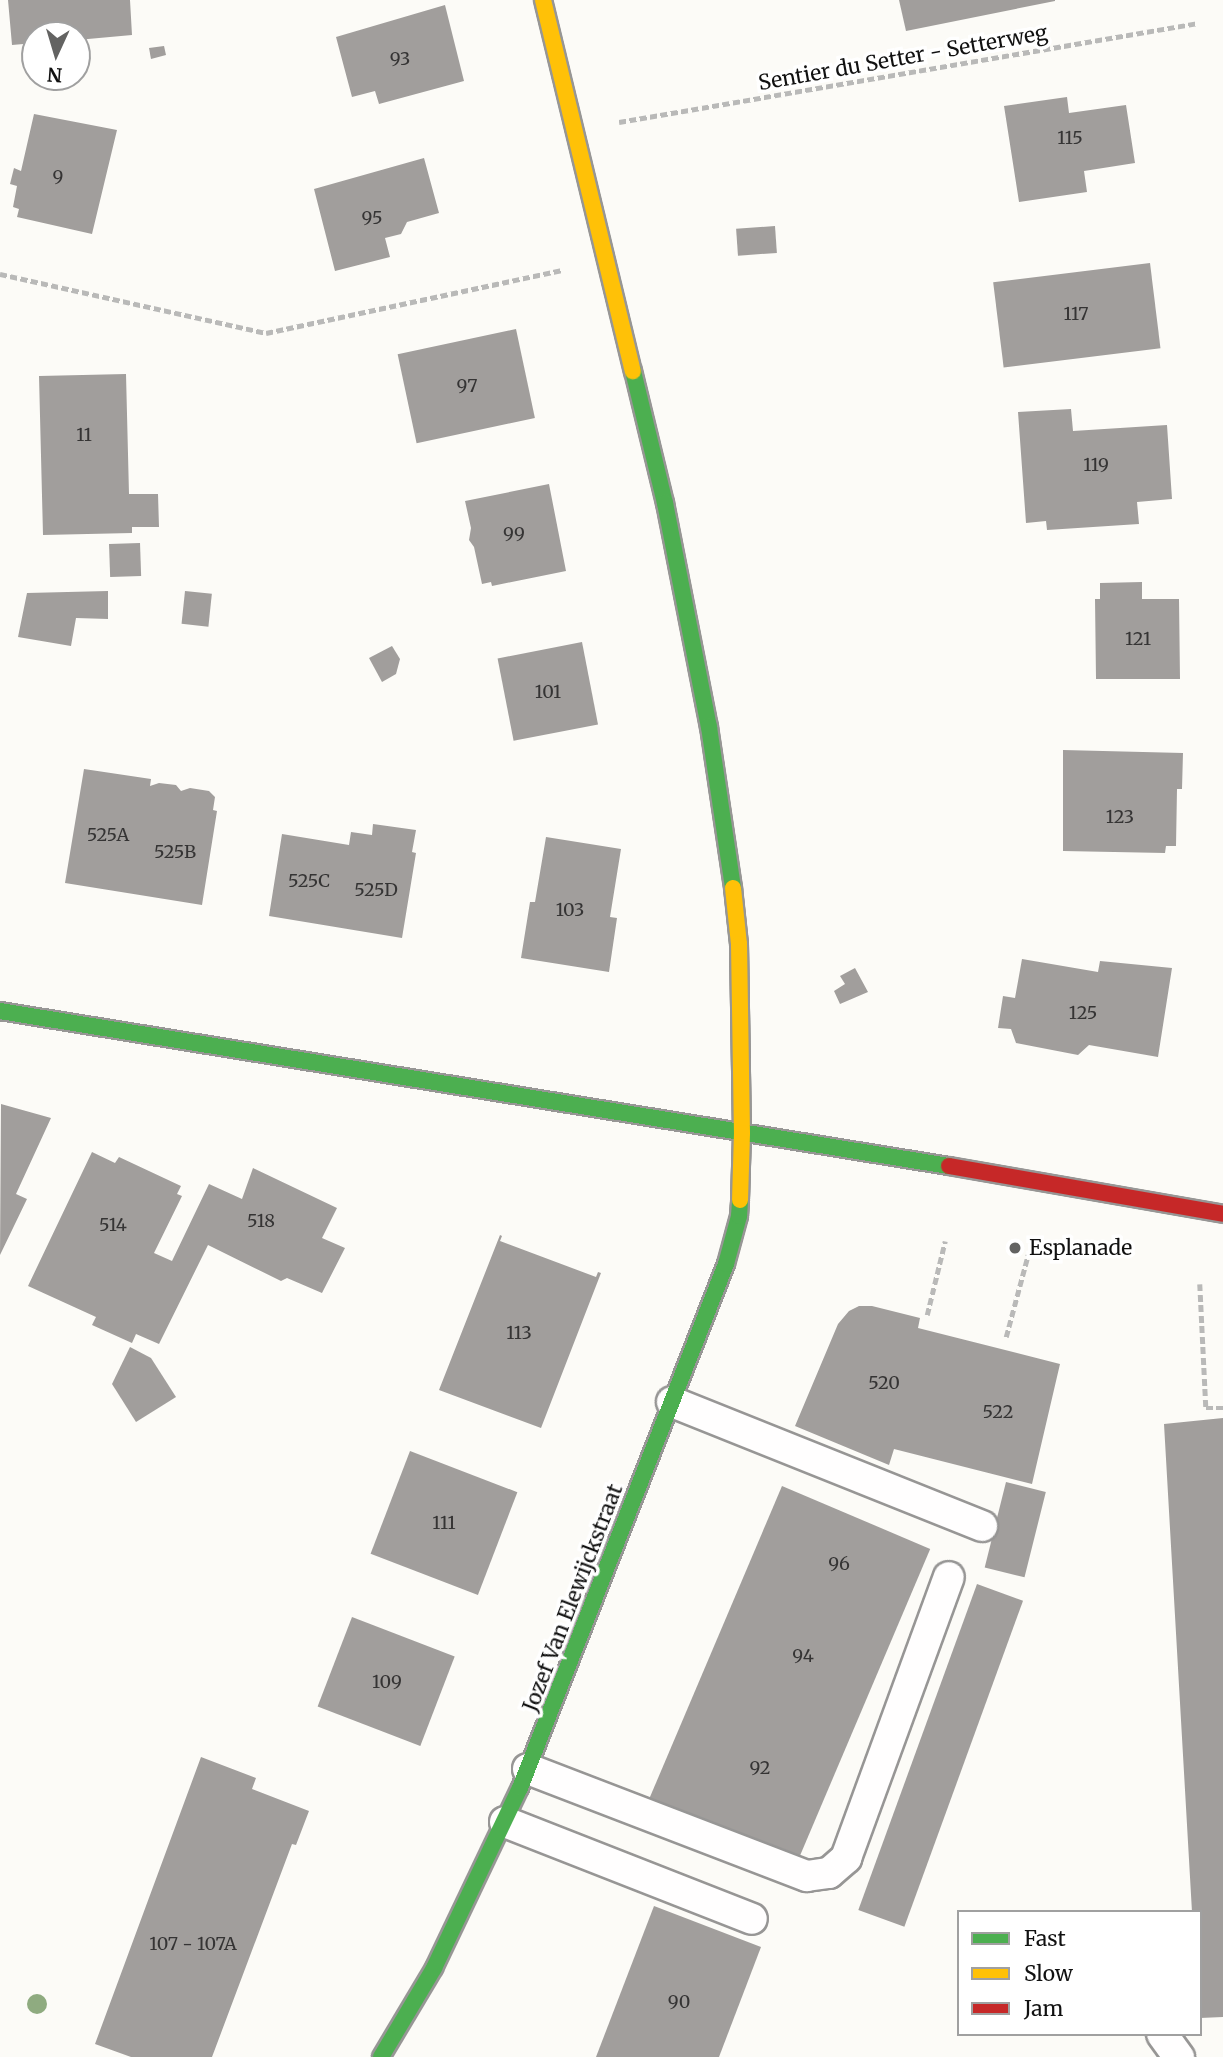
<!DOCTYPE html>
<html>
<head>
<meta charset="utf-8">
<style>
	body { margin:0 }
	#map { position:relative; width:1223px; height:2057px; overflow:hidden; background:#fcfbf7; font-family:Merriweather,serif }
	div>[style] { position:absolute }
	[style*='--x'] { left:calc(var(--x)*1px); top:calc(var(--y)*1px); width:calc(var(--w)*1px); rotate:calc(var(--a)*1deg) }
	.building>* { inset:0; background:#a19e9c; transform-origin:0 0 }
	.path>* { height:4.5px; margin-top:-2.25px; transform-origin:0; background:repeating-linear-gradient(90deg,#b9b9b8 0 7px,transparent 0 10.5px) }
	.roads { filter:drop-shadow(2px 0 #979695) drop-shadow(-2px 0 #979695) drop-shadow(0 2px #979695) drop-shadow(0 -2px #979695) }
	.lane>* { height:30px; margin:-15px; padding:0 15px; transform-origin:15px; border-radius:15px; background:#fffefe }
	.fast>* { height:16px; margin:-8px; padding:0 8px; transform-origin:8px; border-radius:8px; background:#4caf50 }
	.slow>* { height:16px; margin:-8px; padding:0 8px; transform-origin:8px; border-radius:8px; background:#ffc107 }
	.jam>* { height:16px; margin:-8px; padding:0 8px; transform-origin:8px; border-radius:8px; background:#c62828 }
	.trees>* { width:20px; height:20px; margin:-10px; border-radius:50%; background:#8fab80 }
	.dots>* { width:19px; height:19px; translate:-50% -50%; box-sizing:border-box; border:4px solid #fff; border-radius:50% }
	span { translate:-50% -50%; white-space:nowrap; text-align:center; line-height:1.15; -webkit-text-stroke:7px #fff; paint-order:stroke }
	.number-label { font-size:18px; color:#353434 }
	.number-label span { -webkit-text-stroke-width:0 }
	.street-label { font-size:21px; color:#111 }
	.poi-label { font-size:21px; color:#111 }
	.left { translate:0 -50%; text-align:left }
	.legend { position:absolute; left:957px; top:1910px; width:245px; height:126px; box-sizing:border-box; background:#fff; border:2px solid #a0a0a0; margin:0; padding:9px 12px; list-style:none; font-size:21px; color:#111 }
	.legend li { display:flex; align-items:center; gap:14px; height:35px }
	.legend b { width:35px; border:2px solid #a0a0a0 }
	.north { position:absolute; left:21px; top:21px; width:70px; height:70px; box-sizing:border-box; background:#fff; border:2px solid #a0a0a0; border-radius:50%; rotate:184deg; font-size:19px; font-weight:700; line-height:28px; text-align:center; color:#111 }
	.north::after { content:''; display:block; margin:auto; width:24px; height:32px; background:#636362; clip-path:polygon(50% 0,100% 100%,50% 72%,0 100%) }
</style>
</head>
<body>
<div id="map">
	<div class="building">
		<div style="clip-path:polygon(8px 0,130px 0,132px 35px,77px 40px,77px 35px,35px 35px,35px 43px,12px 45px)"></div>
		<div style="clip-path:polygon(899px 0,1055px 0,1055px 1px,906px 31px)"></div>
		<div style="clip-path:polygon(445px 5px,464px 81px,379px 104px,375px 91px,352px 97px,336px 37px)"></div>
		<div style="clip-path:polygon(164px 46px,166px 55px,151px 59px,149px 48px)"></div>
		<div style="clip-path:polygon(1067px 97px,1069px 113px,1126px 105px,1135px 163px,1084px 171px,1087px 192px,1019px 202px,1004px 106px)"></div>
		<div style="clip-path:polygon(34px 114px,117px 130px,92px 234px,17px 217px,19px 209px,13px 207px,17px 186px,10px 184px,14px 168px,21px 171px)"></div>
		<div style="clip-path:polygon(424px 158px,439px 213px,407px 222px,401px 234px,385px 238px,390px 257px,335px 271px,314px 189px)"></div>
		<div style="left:775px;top:226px;width:27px;height:39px;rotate:86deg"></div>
		<div style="left:1150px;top:263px;width:86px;height:158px;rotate:83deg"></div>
		<div style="left:516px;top:329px;width:91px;height:121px;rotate:78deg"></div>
		<div style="clip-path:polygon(126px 374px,129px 494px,158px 494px,159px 527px,132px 527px,132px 533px,43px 535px,39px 376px)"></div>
		<div style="clip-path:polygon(1071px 409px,1073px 431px,1167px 425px,1172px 499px,1137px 502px,1139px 524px,1047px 530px,1046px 521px,1026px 523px,1018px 412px)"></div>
		<div style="clip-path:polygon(549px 484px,566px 571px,492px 586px,491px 582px,482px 584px,474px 547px,469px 540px,471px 528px,465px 501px)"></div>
		<div style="left:140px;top:543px;width:33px;height:31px;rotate:88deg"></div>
		<div style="clip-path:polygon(1142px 582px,1142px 599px,1179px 599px,1180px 679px,1096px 679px,1095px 599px,1100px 599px,1100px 583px)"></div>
		<div style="clip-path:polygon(108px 591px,108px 619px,76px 618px,71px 646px,18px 637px,27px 593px)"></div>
		<div style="left:185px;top:591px;width:27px;height:33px;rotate:6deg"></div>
		<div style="left:582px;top:642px;width:84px;height:86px;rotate:79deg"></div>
		<div style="clip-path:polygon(392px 646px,400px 659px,396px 674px,382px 682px,369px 658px)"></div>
		<div style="clip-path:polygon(1063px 750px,1183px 753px,1182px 789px,1177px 789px,1176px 846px,1166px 846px,1165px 853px,1063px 851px)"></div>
		<div style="clip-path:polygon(84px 769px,151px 779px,150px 786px,159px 783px,176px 785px,181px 791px,190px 788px,209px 791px,215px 797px,213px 810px,217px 811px,202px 905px,65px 883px)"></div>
		<div style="clip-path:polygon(373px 824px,416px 830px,412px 852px,416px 853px,402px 938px,269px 916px,282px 834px,349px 845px,351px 832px,372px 835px)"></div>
		<div style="clip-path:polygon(546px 837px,621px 849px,610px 917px,617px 918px,609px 972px,521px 958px,530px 902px,535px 902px)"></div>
		<div style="clip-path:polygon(1022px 959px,1098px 972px,1100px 961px,1172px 968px,1158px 1057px,1089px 1045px,1078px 1055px,1016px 1043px,1011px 1029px,998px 1028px,1003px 996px,1015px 998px)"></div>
		<div style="clip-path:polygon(855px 968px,868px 992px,840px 1004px,834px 991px,845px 984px,840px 976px)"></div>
		<div style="clip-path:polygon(1px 1104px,51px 1118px,16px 1194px,27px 1199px,0 1255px)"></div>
		<div style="clip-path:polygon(92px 1152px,115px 1163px,119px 1157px,181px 1186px,177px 1194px,182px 1196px,154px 1253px,172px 1261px,209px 1184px,242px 1199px,253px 1168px,337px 1208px,322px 1238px,345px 1248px,322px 1293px,287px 1278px,281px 1281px,208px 1245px,159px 1344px,136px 1334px,132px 1343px,92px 1325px,96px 1317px,28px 1286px)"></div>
		<div style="clip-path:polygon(500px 1235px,502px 1236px,500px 1241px,596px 1277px,598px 1272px,601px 1273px,541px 1428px,439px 1390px)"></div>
		<div style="clip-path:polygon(859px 1306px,872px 1306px,920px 1318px,918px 1328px,1060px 1364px,1032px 1484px,894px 1449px,889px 1465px,795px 1426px,838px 1324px,849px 1311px)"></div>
		<div style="clip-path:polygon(130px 1347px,151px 1358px,176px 1397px,136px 1422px,112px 1384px)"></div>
		<div style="clip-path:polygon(1223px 1418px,1223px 2017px,1200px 2018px,1200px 1912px,1192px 1912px,1164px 1424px)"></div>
		<div style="left:410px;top:1451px;width:115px;height:110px;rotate:21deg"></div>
		<div style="left:1006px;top:1482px;width:41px;height:88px;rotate:14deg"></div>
		<div style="left:782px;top:1486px;width:161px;height:345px;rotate:23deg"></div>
		<div style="left:977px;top:1584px;width:49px;height:347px;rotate:20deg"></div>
		<div style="left:352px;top:1617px;width:110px;height:96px;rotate:21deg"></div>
		<div style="clip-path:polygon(201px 1757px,256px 1778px,252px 1789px,309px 1811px,296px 1845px,292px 1844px,212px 2057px,131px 2057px,95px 2044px)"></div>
		<div style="clip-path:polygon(654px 1906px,761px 1947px,719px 2057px,596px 2057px)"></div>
	</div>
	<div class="path">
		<div style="--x:619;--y:122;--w:587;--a:-9.7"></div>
		<div style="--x:0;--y:274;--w:272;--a:12.5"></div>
		<div style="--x:266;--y:333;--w:304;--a:-12"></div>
		<div style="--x:1200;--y:1284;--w:124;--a:87.2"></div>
		<div style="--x:1206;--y:1408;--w:17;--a:0"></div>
		<div style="--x:927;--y:1315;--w:76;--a:-76.3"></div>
		<div style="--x:1006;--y:1337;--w:85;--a:-75"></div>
	</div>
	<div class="roads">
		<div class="lane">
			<div style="--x:672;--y:1402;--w:334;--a:21.8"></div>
			<div style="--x:528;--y:1769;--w:299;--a:21"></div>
			<div style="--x:807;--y:1876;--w:22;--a:-8"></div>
			<div style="--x:829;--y:1873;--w:23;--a:-41"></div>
			<div style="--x:846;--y:1858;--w:299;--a:-69.9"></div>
			<div style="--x:505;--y:1822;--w:265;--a:21.4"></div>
			<div style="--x:1162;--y:2034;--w:29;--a:54"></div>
		</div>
		<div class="fast">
			<div style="--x:633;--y:371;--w:136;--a:76.4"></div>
			<div style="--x:665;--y:503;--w:228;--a:78.9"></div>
			<div style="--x:709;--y:727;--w:163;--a:81.5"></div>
			<div style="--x:0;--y:1011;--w:962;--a:9.28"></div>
			<div style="--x:381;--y:2057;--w:104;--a:-59.2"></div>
			<div style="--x:434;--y:1968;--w:199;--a:-64.5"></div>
			<div style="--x:520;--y:1788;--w:563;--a:-68.54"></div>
			<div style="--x:726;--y:1264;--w:50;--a:-74.8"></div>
			<div style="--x:739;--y:1216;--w:16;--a:-86"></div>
		</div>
		<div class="slow">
			<div style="--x:543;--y:0;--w:382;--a:76.4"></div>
			<div style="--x:733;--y:888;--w:56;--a:83.9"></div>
			<div style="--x:739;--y:944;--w:189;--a:89.1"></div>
			<div style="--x:742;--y:1133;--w:67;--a:91.7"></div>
		</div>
		<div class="jam">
			<div style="--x:949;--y:1166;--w:278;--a:9.9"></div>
		</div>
	</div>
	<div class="trees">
		<div style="left:37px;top:2004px"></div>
	</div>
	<div class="dots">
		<div style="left:1015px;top:1248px;background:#636362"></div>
	</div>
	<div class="number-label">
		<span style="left:400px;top:59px">93</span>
		<span style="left:1070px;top:138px">115</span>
		<span style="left:58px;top:177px">9</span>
		<span style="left:372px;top:218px">95</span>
		<span style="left:1076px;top:314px">117</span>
		<span style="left:467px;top:386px">97</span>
		<span style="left:84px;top:435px">11</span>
		<span style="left:1096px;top:465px">119</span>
		<span style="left:514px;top:534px">99</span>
		<span style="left:1138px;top:639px">121</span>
		<span style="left:548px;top:692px">101</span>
		<span style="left:1120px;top:817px">123</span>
		<span style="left:108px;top:835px">525A</span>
		<span style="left:175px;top:852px">525B</span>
		<span style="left:309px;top:881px">525C</span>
		<span style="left:376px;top:890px">525D</span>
		<span style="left:570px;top:910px">103</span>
		<span style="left:1083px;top:1013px">125</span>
		<span style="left:261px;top:1221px">518</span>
		<span style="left:113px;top:1225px">514</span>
		<span style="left:519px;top:1333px">113</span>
		<span style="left:884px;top:1383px">520</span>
		<span style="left:998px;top:1412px">522</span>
		<span style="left:444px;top:1523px">111</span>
		<span style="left:839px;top:1564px">96</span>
		<span style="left:803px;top:1656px">94</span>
		<span style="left:387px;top:1682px">109</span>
		<span style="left:760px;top:1768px">92</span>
		<span style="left:193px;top:1944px">107 - 107A</span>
		<span style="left:679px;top:2002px">90</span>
	</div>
	<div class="street-label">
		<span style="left:903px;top:58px;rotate:-10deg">Sentier du Setter - Setterweg</span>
		<span style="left:573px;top:1598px;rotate:-69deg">Jozef Van Elewijckstraat</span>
	</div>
	<div class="poi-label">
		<span class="left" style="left:1029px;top:1248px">Esplanade</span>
	</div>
	<ul class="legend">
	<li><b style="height:9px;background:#4caf50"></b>Fast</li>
	<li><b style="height:9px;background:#ffc107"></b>Slow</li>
	<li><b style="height:9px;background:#c62828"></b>Jam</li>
	</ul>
	<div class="north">N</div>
</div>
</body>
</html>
